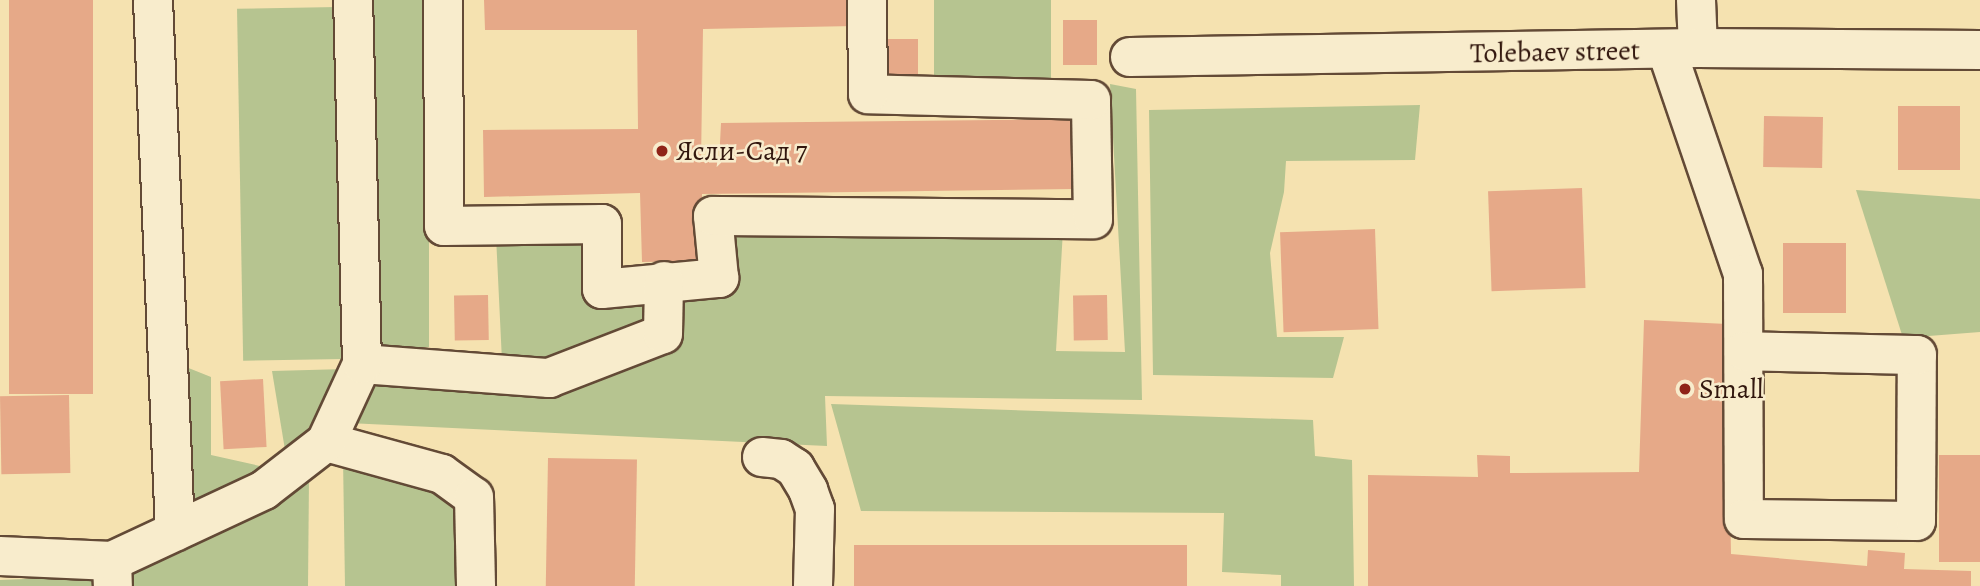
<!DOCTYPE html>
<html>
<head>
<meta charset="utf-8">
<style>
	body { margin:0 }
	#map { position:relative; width:1980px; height:586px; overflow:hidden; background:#f5e2b0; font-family:Alegreya,serif }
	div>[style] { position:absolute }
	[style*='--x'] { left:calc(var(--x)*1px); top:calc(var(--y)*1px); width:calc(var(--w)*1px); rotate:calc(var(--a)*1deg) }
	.green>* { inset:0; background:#b6c490; transform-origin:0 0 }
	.building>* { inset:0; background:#e6a988; transform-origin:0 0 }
	.roads { filter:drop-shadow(2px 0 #634a36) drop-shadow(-2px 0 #634a36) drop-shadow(0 2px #634a36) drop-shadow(0 -2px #634a36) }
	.minor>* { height:38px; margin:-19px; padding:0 19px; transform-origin:19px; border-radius:19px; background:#f8eccc }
	.dots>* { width:19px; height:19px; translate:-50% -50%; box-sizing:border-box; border:4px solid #f8eccc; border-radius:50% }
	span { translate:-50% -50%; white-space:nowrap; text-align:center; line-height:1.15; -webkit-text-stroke:5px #f8eccc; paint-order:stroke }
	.street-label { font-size:28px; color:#32170e }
	.poi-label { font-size:28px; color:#32170e }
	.left { translate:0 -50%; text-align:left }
</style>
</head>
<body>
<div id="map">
	<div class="green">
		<div style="left:366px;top:0;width:63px;height:347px"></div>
		<div style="left:934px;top:0;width:117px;height:89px"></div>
		<div style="left:337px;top:7px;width:352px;height:100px;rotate:89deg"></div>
		<div style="clip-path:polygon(1110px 84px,1136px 89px,1142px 400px,825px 396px,827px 446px,348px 423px,390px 367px,498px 392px,669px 347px,672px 294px,732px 295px,728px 229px,1063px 230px,1056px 351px,1125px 352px)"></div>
		<div style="clip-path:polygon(1420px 105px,1415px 160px,1286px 161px,1284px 192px,1270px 253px,1277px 337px,1344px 337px,1333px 378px,1153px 375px,1149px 110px)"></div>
		<div style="clip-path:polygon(1856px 190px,1980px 199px,1980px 332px,1903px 338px)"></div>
		<div style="clip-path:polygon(496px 236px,594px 237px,591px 298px,656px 299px,655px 327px,546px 365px,502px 361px)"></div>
		<div style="clip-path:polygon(186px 367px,211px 377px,211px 455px,269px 468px,192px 510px)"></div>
		<div style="clip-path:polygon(346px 369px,287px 462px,272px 371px)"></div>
		<div style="clip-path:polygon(831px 404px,1313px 420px,1315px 456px,1352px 460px,1354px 586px,1281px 586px,1281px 575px,1222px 572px,1224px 513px,861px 511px)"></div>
		<div style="clip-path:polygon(343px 459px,471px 502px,471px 586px,345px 586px)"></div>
		<div style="clip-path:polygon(309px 478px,308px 586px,126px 586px,125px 573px)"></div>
		<div style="clip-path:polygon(100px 576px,101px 586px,0 586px,0 580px)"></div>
	</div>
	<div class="building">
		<div style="left:9px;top:0;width:84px;height:394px"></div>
		<div style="clip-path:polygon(484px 0,855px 0,855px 26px,703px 29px,701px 162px,719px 162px,721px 123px,1073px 119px,1073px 189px,702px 194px,701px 261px,642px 262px,640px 193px,484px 197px,483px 130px,638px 129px,637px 30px,485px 30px)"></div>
		<div style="left:1063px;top:20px;width:34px;height:45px"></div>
		<div style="left:884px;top:39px;width:34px;height:45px"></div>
		<div style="left:1898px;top:106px;width:62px;height:64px"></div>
		<div style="left:1764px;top:116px;width:59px;height:51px;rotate:1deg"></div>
		<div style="left:1582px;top:188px;width:100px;height:94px;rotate:88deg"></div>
		<div style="left:1375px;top:229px;width:100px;height:95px;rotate:88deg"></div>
		<div style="left:1783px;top:243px;width:63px;height:70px"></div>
		<div style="left:488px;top:295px;width:45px;height:34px;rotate:89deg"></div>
		<div style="left:1107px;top:295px;width:45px;height:34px;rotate:89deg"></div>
		<div style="clip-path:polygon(1644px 320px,1727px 324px,1731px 554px,1867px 566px,1868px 550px,1905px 553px,1904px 569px,1971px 571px,1971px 586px,1368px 586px,1368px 475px,1478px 477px,1477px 455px,1510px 456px,1510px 473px,1639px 472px)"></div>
		<div style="left:263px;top:379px;width:68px;height:43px;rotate:87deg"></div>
		<div style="left:69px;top:395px;width:78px;height:69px;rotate:89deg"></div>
		<div style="left:1939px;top:455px;width:41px;height:107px"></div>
		<div style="left:548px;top:458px;width:89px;height:128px;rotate:1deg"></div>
		<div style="left:1187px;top:545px;width:41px;height:333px;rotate:90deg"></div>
	</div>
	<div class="roads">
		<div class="minor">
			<div style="--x:153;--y:0;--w:532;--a:87.63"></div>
			<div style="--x:443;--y:0;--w:226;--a:89.7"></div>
			<div style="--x:444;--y:226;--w:158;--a:-0.7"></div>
			<div style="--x:602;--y:224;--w:65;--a:90"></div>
			<div style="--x:602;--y:289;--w:118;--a:-5.4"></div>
			<div style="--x:719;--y:278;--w:62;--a:-95.5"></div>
			<div style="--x:713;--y:216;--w:380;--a:0.5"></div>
			<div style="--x:1093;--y:219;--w:119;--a:-91"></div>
			<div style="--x:1091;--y:100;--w:223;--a:-178.5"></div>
			<div style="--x:868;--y:94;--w:94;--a:-90.6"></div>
			<div style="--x:1696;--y:0;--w:48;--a:87.6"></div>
			<div style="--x:1667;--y:51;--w:236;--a:71.2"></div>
			<div style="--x:1743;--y:274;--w:245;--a:89.8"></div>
			<div style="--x:1744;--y:519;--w:172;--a:0.7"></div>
			<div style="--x:1916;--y:521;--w:166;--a:-89.7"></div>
			<div style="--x:1917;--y:355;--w:173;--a:-178.7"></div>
			<div style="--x:1130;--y:57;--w:568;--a:-0.91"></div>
			<div style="--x:1698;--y:48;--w:282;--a:0.4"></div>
			<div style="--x:362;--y:364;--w:188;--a:4.3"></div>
			<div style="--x:549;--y:378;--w:122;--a:-21.1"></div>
			<div style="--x:663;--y:334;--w:53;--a:-88.9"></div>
			<div style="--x:326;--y:442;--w:120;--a:15.4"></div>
			<div style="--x:442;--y:474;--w:39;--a:36"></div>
			<div style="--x:474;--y:497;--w:89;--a:88.7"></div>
			<div style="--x:762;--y:457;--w:19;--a:6"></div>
			<div style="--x:781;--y:459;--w:17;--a:33"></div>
			<div style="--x:795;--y:468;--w:26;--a:59"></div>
			<div style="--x:808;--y:490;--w:20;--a:70"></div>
			<div style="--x:815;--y:509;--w:77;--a:91.5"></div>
			<div style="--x:0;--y:556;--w:112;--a:2.6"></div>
			<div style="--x:112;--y:561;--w:25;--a:88"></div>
			<div style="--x:112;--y:561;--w:168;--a:-25"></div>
			<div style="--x:264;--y:490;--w:78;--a:-37.7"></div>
			<div style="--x:326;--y:442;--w:86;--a:-65.2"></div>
			<div style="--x:362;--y:364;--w:364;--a:-91.4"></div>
		</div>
	</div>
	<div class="dots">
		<div style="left:662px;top:151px;background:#8f2418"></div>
		<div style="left:1685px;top:389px;background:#8f2418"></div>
	</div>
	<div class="street-label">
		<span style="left:1555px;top:52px;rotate:-1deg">Tolebaev street</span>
	</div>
	<div class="poi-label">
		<span class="left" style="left:676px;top:151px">Ясли-Сад 7</span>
		<span class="left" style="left:1699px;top:389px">Small</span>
	</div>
</div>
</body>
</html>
